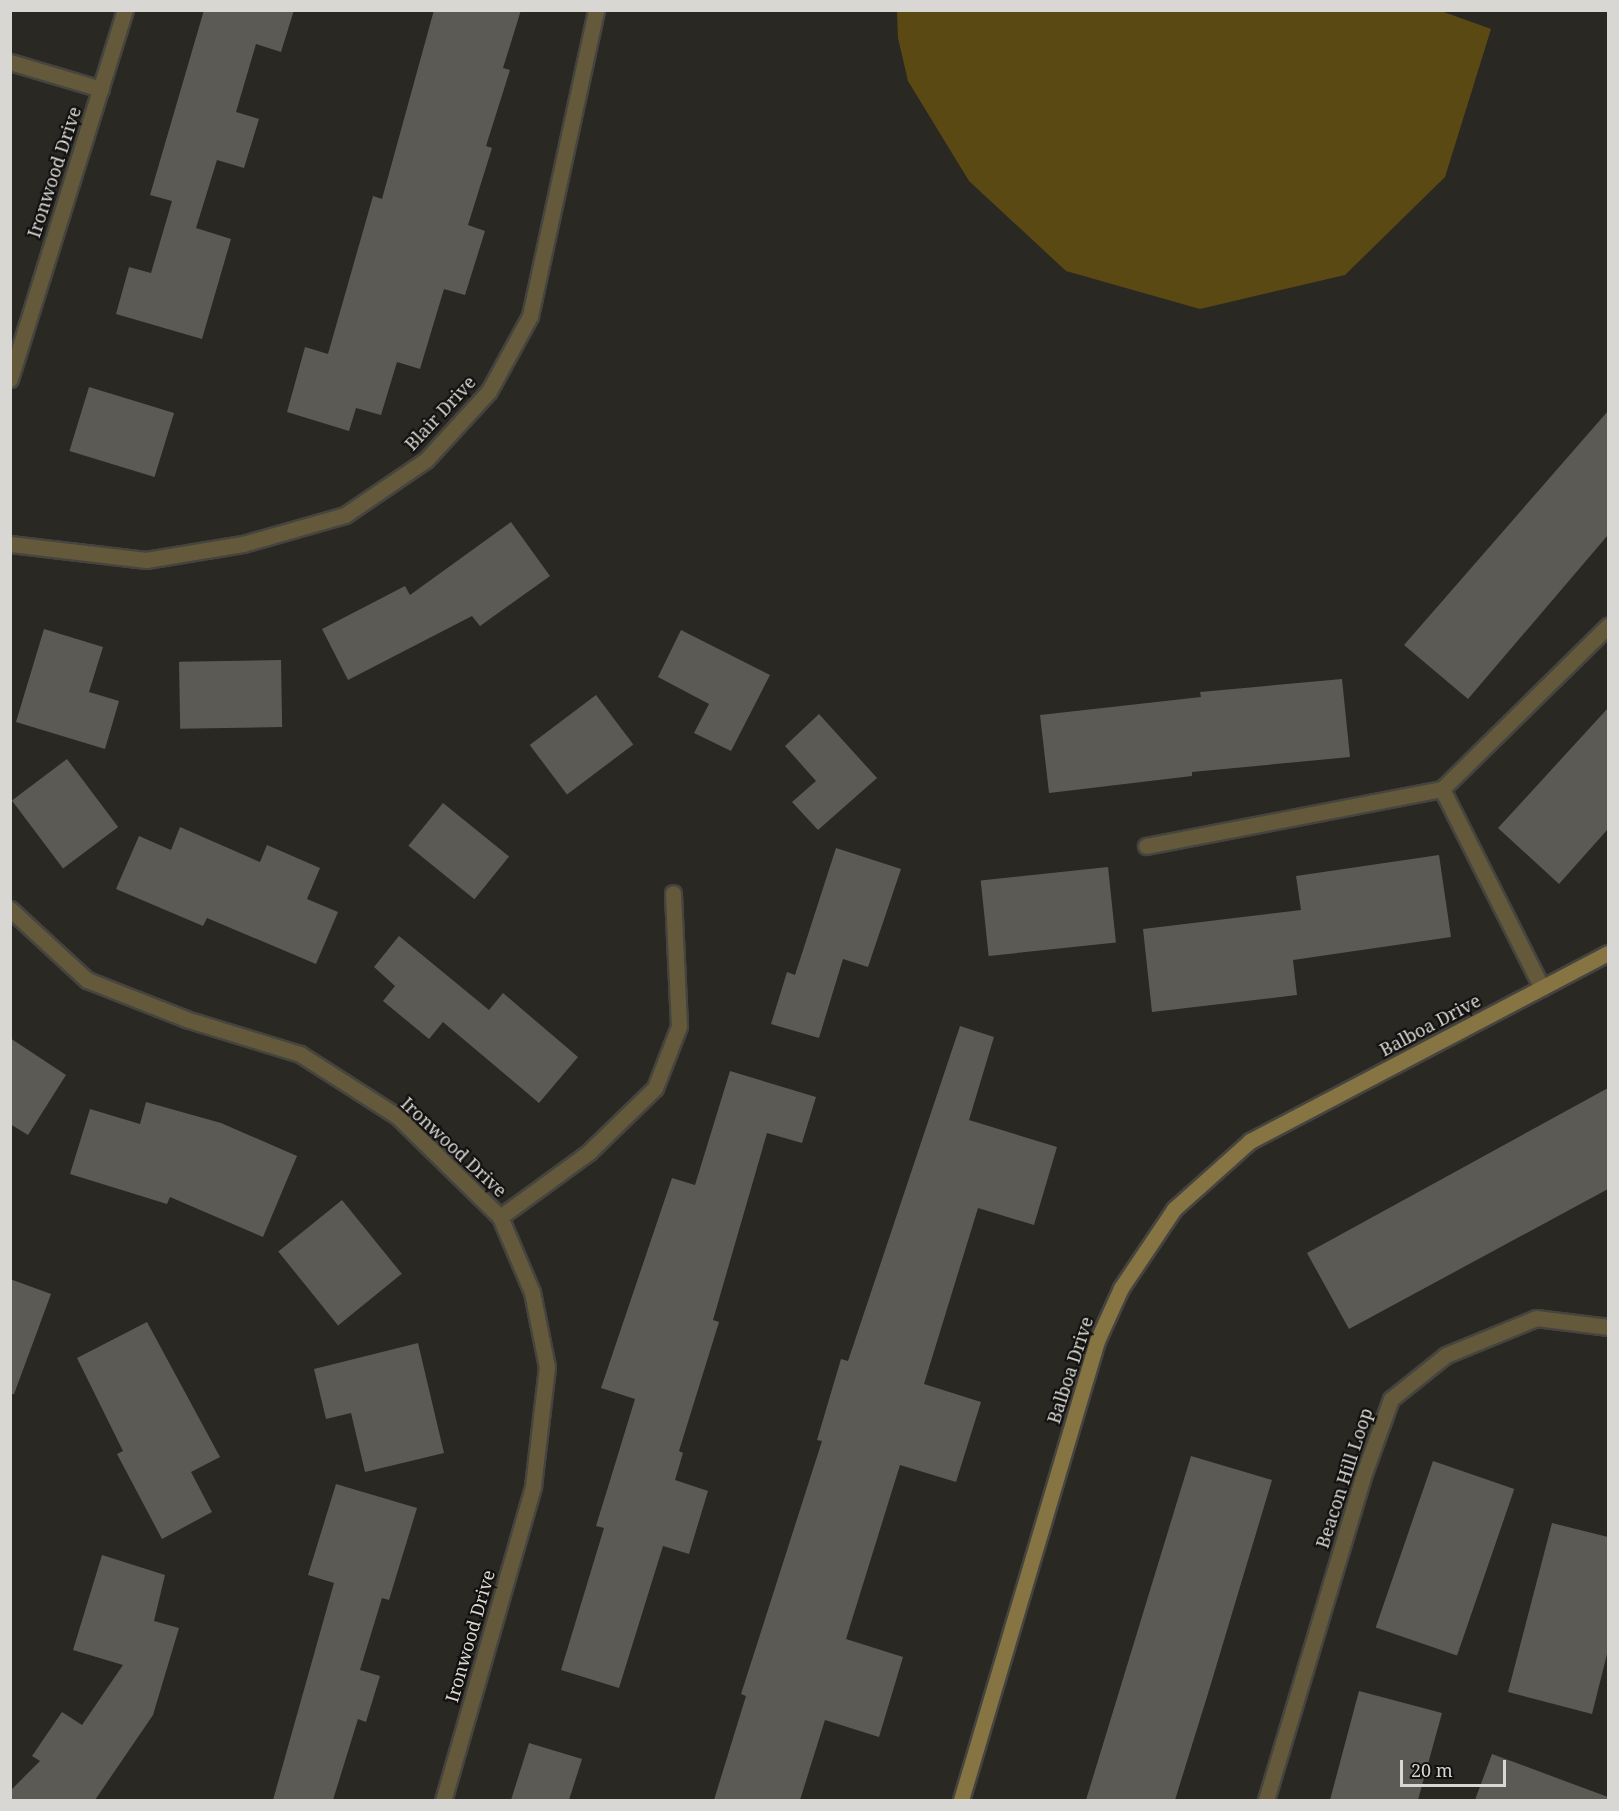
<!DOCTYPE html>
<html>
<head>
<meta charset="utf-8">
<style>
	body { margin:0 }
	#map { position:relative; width:1619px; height:1811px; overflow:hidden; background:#2a2823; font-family:"Noto Serif",serif }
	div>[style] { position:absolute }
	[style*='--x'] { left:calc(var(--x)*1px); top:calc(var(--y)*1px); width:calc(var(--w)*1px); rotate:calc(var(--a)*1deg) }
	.green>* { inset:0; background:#5b4914 }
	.building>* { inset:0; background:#5c5a54; transform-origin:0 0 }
	.roads { filter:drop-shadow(2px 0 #46443f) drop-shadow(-2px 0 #46443f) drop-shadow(0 2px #46443f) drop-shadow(0 -2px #46443f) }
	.lane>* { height:15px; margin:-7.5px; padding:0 7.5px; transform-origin:7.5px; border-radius:7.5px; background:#64593b }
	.street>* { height:15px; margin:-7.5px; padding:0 7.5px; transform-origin:7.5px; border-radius:7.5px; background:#64593b }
	.secondary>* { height:15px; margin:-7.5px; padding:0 7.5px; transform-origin:7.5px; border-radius:7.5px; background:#867442 }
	span { translate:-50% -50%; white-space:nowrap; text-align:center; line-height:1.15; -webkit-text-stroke:4.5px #12110f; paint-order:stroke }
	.street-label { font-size:18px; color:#d8d7d4 }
	.frame { position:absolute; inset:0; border:12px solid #d8d7d4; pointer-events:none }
	.scale { position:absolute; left:1400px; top:1760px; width:106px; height:27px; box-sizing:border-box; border:3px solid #d8d7d4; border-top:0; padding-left:8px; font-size:18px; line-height:21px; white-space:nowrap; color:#d8d7d4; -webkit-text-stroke:4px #12110f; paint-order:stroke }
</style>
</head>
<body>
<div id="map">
	<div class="green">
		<div style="clip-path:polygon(1441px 11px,1491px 29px,1445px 177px,1345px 275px,1200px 309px,1066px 271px,969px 181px,908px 81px,898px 38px,897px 11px)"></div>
	</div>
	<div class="building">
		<div style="clip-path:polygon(204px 10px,294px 10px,281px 52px,256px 44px,236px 112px,259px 119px,244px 168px,217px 160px,196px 228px,231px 239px,202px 339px,116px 314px,129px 267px,151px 273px,172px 201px,150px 195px)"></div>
		<div style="clip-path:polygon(434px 10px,521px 10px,503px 68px,510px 70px,486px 146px,492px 148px,468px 225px,485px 231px,465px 295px,444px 289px,420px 369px,397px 362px,381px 415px,356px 408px,349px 431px,287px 412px,305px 347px,328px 354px,373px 196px,382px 199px)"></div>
		<div style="left:89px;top:387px;width:89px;height:67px;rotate:17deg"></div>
		<div style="clip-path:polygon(1608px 411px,1608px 535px,1468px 699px,1404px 645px)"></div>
		<div style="clip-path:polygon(511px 522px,550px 576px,480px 626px,472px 616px,348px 680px,322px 629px,405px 586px,410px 595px)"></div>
		<div style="clip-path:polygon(44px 629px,103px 647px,89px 692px,119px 701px,105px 749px,16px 722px)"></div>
		<div style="clip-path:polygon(681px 630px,770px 675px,731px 751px,694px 733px,709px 704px,658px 677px)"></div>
		<div style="left:281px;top:660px;width:67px;height:102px;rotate:89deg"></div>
		<div style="clip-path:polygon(1342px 679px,1350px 757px,1192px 772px,1192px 776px,1049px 793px,1040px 715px,1201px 697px,1200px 692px)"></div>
		<div style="left:596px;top:695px;width:62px;height:83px;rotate:53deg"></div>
		<div style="clip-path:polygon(1608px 708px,1608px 829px,1559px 884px,1498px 828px)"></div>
		<div style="clip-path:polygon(819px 714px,877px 778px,818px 830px,792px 802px,816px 781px,785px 746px)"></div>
		<div style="left:67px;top:759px;width:85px;height:69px;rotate:53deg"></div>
		<div style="left:443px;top:803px;width:85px;height:55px;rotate:39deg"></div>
		<div style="clip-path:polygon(180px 827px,260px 862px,267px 845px,320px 868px,307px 899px,338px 912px,316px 964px,207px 918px,203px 926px,116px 889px,139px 836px,171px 850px)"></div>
		<div style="clip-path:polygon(836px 848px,901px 869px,868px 967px,843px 959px,819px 1038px,771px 1024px,787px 972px,795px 975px)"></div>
		<div style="clip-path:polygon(1439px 855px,1451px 937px,1293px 960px,1297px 995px,1152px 1012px,1143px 929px,1301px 910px,1296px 876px)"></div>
		<div style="left:1108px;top:867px;width:76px;height:128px;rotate:84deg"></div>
		<div style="clip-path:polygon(399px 936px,489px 1010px,503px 993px,578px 1057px,539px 1103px,443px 1022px,429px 1039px,383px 1001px,395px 986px,374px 967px)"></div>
		<div style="clip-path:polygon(960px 1026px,994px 1037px,969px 1120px,1057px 1147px,1034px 1225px,978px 1208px,924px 1384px,981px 1402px,956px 1482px,900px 1465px,846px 1639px,903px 1657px,879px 1737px,825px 1720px,800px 1800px,714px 1800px,746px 1696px,741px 1694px,822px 1441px,817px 1440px,841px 1359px,848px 1361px)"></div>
		<div style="clip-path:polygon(10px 1038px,66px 1075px,28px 1135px,10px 1124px)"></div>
		<div style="clip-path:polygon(730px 1071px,816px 1097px,802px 1143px,767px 1133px,713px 1320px,719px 1322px,679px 1451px,683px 1453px,675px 1480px,708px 1491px,689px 1554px,663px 1546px,619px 1688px,561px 1670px,604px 1528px,596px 1526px,635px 1399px,601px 1388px,672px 1178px,695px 1185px)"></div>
		<div style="clip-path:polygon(1608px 1088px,1608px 1189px,1349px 1329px,1307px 1253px)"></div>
		<div style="clip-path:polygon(146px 1102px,221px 1123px,297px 1156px,263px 1237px,170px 1197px,167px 1204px,70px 1174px,90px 1109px,140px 1124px)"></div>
		<div style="left:342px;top:1200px;width:95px;height:82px;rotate:51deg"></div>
		<div style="clip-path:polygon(10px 1279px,51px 1294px,14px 1394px,10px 1394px)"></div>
		<div style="clip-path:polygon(147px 1322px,220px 1457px,191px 1472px,212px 1512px,162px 1539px,117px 1454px,123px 1451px,77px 1358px)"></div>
		<div style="clip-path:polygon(418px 1343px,444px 1453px,365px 1472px,351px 1413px,326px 1419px,314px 1369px)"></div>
		<div style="clip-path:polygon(1191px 1456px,1272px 1480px,1210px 1687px,1175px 1800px,1086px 1800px)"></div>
		<div style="left:1433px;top:1461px;width:86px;height:176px;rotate:19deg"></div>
		<div style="clip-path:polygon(336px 1484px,417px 1508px,389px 1600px,382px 1598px,360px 1670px,380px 1676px,366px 1722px,358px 1719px,333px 1800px,273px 1800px,334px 1583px,308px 1575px)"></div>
		<div style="clip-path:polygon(1552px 1523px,1608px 1537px,1608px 1650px,1592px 1714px,1508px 1692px)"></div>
		<div style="clip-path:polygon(102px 1555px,165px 1575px,154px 1621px,179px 1628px,153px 1715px,95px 1800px,10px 1800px,10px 1791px,40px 1761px,32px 1756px,62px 1712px,82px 1725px,123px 1665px,73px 1650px)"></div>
		<div style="clip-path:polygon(1359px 1691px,1442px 1713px,1418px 1800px,1330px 1800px)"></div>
		<div style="clip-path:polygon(529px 1743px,582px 1759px,569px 1800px,511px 1800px)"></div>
		<div style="clip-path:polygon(1492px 1754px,1608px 1797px,1608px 1800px,1475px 1800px)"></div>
	</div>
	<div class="roads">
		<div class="lane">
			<div style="--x:1146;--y:846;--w:301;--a:-10.9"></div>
			<div style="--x:1542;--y:988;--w:223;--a:-116.7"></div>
			<div style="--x:1442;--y:789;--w:233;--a:-44.5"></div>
		</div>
		<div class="street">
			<div style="--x:10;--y:62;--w:95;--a:16.5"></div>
			<div style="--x:10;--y:379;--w:387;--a:-72.7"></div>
			<div style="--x:10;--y:544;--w:137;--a:6.7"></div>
			<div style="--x:146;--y:560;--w:98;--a:-9.4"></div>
			<div style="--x:243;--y:544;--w:106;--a:-15.9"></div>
			<div style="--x:345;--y:515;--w:98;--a:-34.2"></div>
			<div style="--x:426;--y:460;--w:93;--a:-47.6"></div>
			<div style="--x:489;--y:391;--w:85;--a:-61.3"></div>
			<div style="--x:530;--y:316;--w:313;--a:-77.8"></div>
			<div style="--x:10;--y:909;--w:105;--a:42.7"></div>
			<div style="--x:87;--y:980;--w:106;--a:21.5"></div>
			<div style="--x:186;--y:1019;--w:119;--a:17.1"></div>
			<div style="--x:300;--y:1054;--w:115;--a:32.6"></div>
			<div style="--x:397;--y:1116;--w:144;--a:44.4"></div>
			<div style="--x:500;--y:1217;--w:82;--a:66.9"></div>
			<div style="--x:532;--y:1292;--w:76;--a:78.7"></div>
			<div style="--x:547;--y:1367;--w:121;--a:96.7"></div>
			<div style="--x:533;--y:1487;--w:326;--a:106"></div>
			<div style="--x:500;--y:1217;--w:110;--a:-36.1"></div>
			<div style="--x:589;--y:1152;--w:92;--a:-44.1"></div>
			<div style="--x:655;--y:1088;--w:66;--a:-68.8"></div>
			<div style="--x:679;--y:1026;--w:133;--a:-92.6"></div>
			<div style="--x:1266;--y:1800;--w:335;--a:-73.3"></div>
			<div style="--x:1362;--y:1479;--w:85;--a:-70.1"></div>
			<div style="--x:1391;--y:1399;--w:70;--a:-38.7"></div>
			<div style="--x:1446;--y:1355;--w:97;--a:-22.3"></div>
			<div style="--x:1536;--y:1318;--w:73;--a:7.1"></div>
		</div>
		<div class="secondary">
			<div style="--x:961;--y:1800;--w:479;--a:-73.5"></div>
			<div style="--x:1097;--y:1341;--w:58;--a:-65.6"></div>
			<div style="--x:1121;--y:1288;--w:95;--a:-56.1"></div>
			<div style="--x:1174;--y:1209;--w:102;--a:-41.8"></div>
			<div style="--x:1250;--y:1141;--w:404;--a:-27.7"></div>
		</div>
	</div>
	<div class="street-label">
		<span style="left:54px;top:172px;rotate:-72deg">Ironwood Drive</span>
		<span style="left:440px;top:413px;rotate:-47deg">Blair Drive</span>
		<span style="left:1430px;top:1025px;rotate:-28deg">Balboa Drive</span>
		<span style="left:454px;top:1147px;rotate:43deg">Ironwood Drive</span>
		<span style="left:1070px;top:1370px;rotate:-72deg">Balboa Drive</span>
		<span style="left:1344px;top:1478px;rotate:-72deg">Beacon Hill Loop</span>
		<span style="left:470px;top:1636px;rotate:-74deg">Ironwood Drive</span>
	</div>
	<div class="frame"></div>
	<div class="scale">20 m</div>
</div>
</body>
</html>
